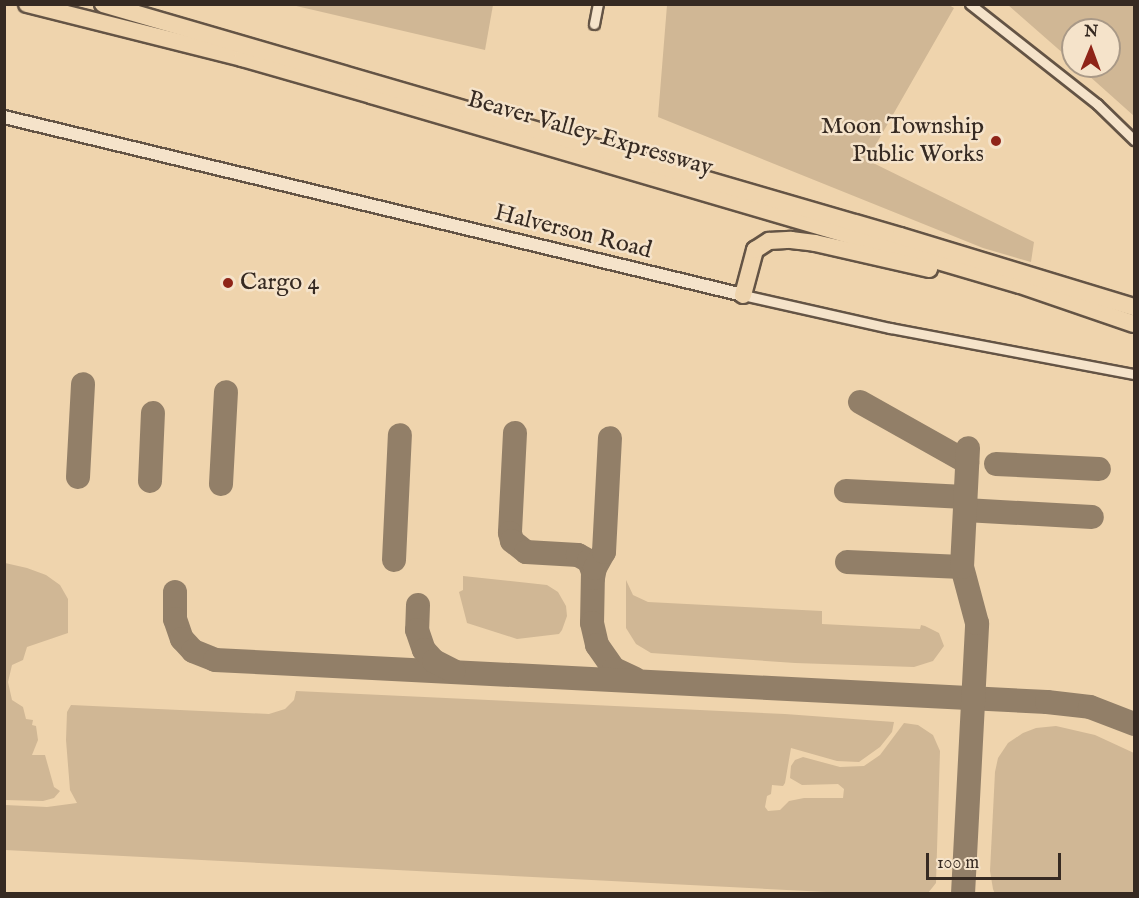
<!DOCTYPE html>
<html>
<head>
<meta charset="utf-8">
<style>
	body { margin:0 }
	#map { position:relative; width:1139px; height:898px; overflow:hidden; background:#efd4ad; font-family:"IM FELL English",serif }
	div>[style] { position:absolute }
	[style*='--x'] { left:calc(var(--x)*1px); top:calc(var(--y)*1px); width:calc(var(--w)*1px); rotate:calc(var(--a)*1deg) }
	.green>* { inset:0; background:#d0b795 }
	.taxiway>* { height:24px; margin:-12px; padding:0 12px; transform-origin:12px; border-radius:12px; background:#927f68 }
	.roads { filter:drop-shadow(2px 0 #645445) drop-shadow(-2px 0 #645445) drop-shadow(0 2px #645445) drop-shadow(0 -2px #645445) }
	.street>* { height:9px; margin:-4.5px; padding:0 4.5px; transform-origin:4.5px; border-radius:4.5px; background:#f5e3ca }
	.secondary>* { height:12px; margin:-6px; padding:0 6px; transform-origin:6px; border-radius:6px; background:#f5e3ca }
	.highway>* { height:16px; margin:-8px; padding:0 8px; transform-origin:8px; border-radius:8px; background:#efd4ad }
	.dots>* { width:16px; height:16px; translate:-50% -50%; box-sizing:border-box; border:3px solid #f5e3ca; border-radius:50% }
	span { translate:-50% -50%; white-space:nowrap; text-align:center; line-height:1.15; -webkit-text-stroke:5px #f5e3ca; paint-order:stroke }
	.poi-label { font-size:24px; color:#362a22 }
	.right { translate:-100% -50%; text-align:right }
	.left { translate:0 -50%; text-align:left }
	.street-label { font-size:24px; color:#362a22 }
	.frame { position:absolute; inset:0; border:6px solid #362a22; pointer-events:none }
	.north { position:absolute; left:1061px; top:18px; width:60px; height:60px; box-sizing:border-box; background:#f5e3ca; border:2px solid #a99987; border-radius:50%; rotate:1deg; font-size:16px; font-weight:700; line-height:24px; text-align:center; color:#362a22 }
	.north::after { content:''; display:block; margin:auto; width:21px; height:27px; background:#8f2418; clip-path:polygon(50% 0,100% 100%,50% 72%,0 100%) }
	.scale { position:absolute; left:926px; top:853px; width:135px; height:27px; box-sizing:border-box; border:3px solid #362a22; border-top:0; padding-left:8px; font-size:18px; line-height:21px; white-space:nowrap; color:#362a22; -webkit-text-stroke:4px #f5e3ca; paint-order:stroke }
</style>
</head>
<body>
<div id="map">
	<div class="green">
		<div style="clip-path:polygon(292px 5px,493px 5px,485px 50px)"></div>
		<div style="clip-path:polygon(667px 5px,949px 5px,954px 8px,867px 160px,1034px 242px,1031px 262px,983px 248px,658px 117px)"></div>
		<div style="clip-path:polygon(1008px 5px,1134px 5px,1134px 116px,1078px 66px,1109px 66px,1109px 30px,1073px 30px,1073px 62px)"></div>
		<div style="clip-path:polygon(5px 563px,27px 568px,46px 575px,60px 585px,68px 599px,68px 633px,27px 647px,23px 660px,12px 665px,8px 682px,12px 700px,23px 707px,26px 719px,33px 720px,32px 725px,36px 726px,38px 740px,32px 755px,45px 755px,54px 787px,60px 791px,54px 798px,43px 801px,5px 800px)"></div>
		<div style="clip-path:polygon(463px 576px,547px 585px,558px 592px,566px 606px,567px 616px,562px 630px,559px 634px,517px 639px,467px 623px,459px 592px,463px 590px)"></div>
		<div style="clip-path:polygon(626px 580px,633px 595px,648px 602px,822px 611px,822px 624px,920px 629px,921px 625px,925px 626px,939px 633px,944px 646px,933px 661px,914px 667px,795px 663px,651px 653px,636px 644px,626px 628px)"></div>
		<div style="clip-path:polygon(296px 691px,785px 714px,894px 722px,892px 732px,880px 747px,859px 762px,837px 761px,791px 748px,785px 783px,783px 786px,772px 785px,771px 794px,767px 796px,765px 807px,768px 811px,780px 810px,789px 801px,804px 798px,843px 798px,844px 789px,838px 784px,802px 785px,790px 778px,791px 766px,795px 760px,803px 757px,840px 767px,864px 766px,880px 755px,904px 723px,918px 725px,933px 735px,940px 751px,936px 883px,928px 893px,846px 893px,5px 850px,5px 805px,47px 807px,77px 803px,70px 790px,66px 740px,67px 712px,71px 705px,269px 714px,285px 709px,294px 700px)"></div>
		<div style="clip-path:polygon(1056px 726px,1095px 735px,1134px 753px,1134px 893px,995px 894px,993px 889px,990px 871px,995px 772px,998px 758px,1008px 743px,1023px 733px,1036px 728px)"></div>
	</div>
	<div class="taxiway">
		<div style="--x:860;--y:402;--w:123;--a:29.3"></div>
		<div style="--x:515;--y:433;--w:100;--a:92.9"></div>
		<div style="--x:510;--y:533;--w:8;--a:76"></div>
		<div style="--x:512;--y:541;--w:18;--a:38"></div>
		<div style="--x:526;--y:552;--w:52;--a:3.3"></div>
		<div style="--x:578;--y:555;--w:13;--a:29"></div>
		<div style="--x:589;--y:561;--w:12;--a:70"></div>
		<div style="--x:593;--y:572;--w:51;--a:91.1"></div>
		<div style="--x:592;--y:623;--w:23;--a:77"></div>
		<div style="--x:597;--y:645;--w:29;--a:55"></div>
		<div style="--x:614;--y:669;--w:23;--a:25"></div>
		<div style="--x:996;--y:464;--w:103;--a:2.8"></div>
		<div style="--x:78;--y:477;--w:93;--a:-86.9"></div>
		<div style="--x:150;--y:481;--w:68;--a:-87.5"></div>
		<div style="--x:221;--y:484;--w:92;--a:-86.9"></div>
		<div style="--x:846;--y:491;--w:119;--a:2.9"></div>
		<div style="--x:965;--y:510;--w:127;--a:3.2"></div>
		<div style="--x:394;--y:560;--w:125;--a:-87.3"></div>
		<div style="--x:847;--y:562;--w:115;--a:2.5"></div>
		<div style="--x:593;--y:578;--w:10;--a:-79"></div>
		<div style="--x:595;--y:568;--w:18;--a:-61"></div>
		<div style="--x:604;--y:552;--w:114;--a:-87"></div>
		<div style="--x:175;--y:592;--w:27;--a:90"></div>
		<div style="--x:175;--y:619;--w:21;--a:71"></div>
		<div style="--x:182;--y:639;--w:16;--a:47"></div>
		<div style="--x:193;--y:651;--w:24;--a:22"></div>
		<div style="--x:215;--y:660;--w:833;--a:2.89"></div>
		<div style="--x:1047;--y:702;--w:43;--a:6.6"></div>
		<div style="--x:1090;--y:707;--w:47;--a:21.1"></div>
		<div style="--x:418;--y:605;--w:25;--a:92"></div>
		<div style="--x:417;--y:630;--w:21;--a:71"></div>
		<div style="--x:424;--y:650;--w:15;--a:48"></div>
		<div style="--x:434;--y:661;--w:22;--a:27"></div>
		<div style="--x:963;--y:894;--w:271;--a:-87"></div>
		<div style="--x:977;--y:623;--w:58;--a:-105"></div>
		<div style="--x:962;--y:567;--w:119;--a:-87.1"></div>
	</div>
	<div class="roads">
		<div class="street">
			<div style="--x:970;--y:4;--w:162;--a:38.2"></div>
			<div style="--x:1097;--y:104;--w:52;--a:44.2"></div>
			<div style="--x:594;--y:24;--w:20;--a:-79"></div>
			<div style="--x:743;--y:295;--w:151;--a:12.7"></div>
			<div style="--x:890;--y:328;--w:248;--a:10.7"></div>
		</div>
		<div class="secondary">
			<div style="--x:4;--y:117;--w:760;--a:13.54"></div>
		</div>
		<div class="highway">
			<div style="--x:27;--y:4;--w:222;--a:14.1"></div>
			<div style="--x:242;--y:58;--w:134;--a:16"></div>
			<div style="--x:371;--y:95;--w:676;--a:16.32"></div>
			<div style="--x:1020;--y:285;--w:120;--a:18.9"></div>
			<div style="--x:103;--y:4;--w:830;--a:16.23"></div>
			<div style="--x:900;--y:236;--w:245;--a:16.9"></div>
			<div style="--x:743;--y:295;--w:47;--a:-75.1"></div>
			<div style="--x:755;--y:250;--w:17;--a:-33"></div>
			<div style="--x:769;--y:241;--w:22;--a:-3"></div>
			<div style="--x:791;--y:240;--w:24;--a:7"></div>
			<div style="--x:815;--y:243;--w:117;--a:12.8"></div>
		</div>
	</div>
	<div class="dots">
		<div style="left:996px;top:141px;background:#8f2418"></div>
		<div style="left:228px;top:283px;background:#8f2418"></div>
	</div>
	<div class="poi-label">
		<span class="right" style="left:984px;top:141px">Moon Township<br>Public Works</span>
		<span class="left" style="left:240px;top:283px">Cargo 4</span>
	</div>
	<div class="street-label">
		<span style="left:590px;top:134px;rotate:16deg">Beaver Valley Expressway</span>
		<span style="left:573px;top:232px;rotate:14deg">Halverson Road</span>
	</div>
	<div class="frame"></div>
	<div class="north">N</div>
	<div class="scale">100 m</div>
</div>
</body>
</html>
